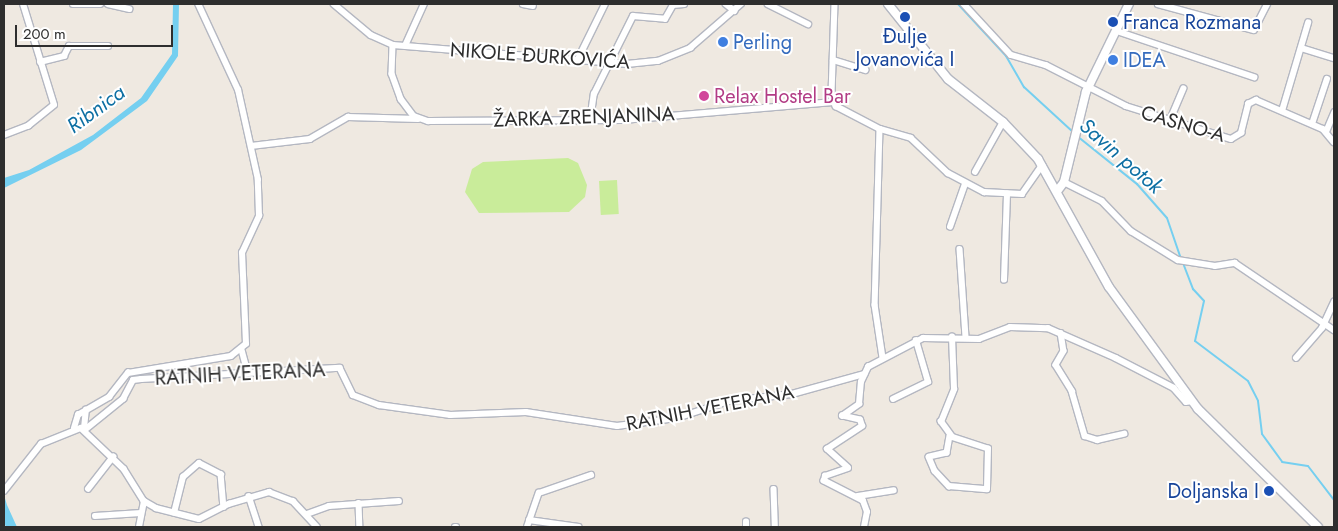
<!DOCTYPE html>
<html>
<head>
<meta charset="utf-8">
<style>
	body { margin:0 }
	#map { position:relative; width:1338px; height:531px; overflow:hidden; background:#efe9e1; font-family:Jost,sans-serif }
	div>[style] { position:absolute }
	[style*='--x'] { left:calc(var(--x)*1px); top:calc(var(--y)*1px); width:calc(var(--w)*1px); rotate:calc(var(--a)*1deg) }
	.pitch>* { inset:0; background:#c9ec9a; transform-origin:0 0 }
	.water>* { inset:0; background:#75cff0 }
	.stream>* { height:2px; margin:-1px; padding:0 1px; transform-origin:1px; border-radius:1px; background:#75cff0 }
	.roads { filter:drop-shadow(1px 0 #b4b7c1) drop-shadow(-1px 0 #b4b7c1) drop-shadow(0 1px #b4b7c1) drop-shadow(0 -1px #b4b7c1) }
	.street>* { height:5.5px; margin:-2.75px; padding:0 2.75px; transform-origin:2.75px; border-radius:2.75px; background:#fff }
	.secondary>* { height:8px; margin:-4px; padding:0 4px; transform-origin:4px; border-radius:4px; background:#fff }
	.dots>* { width:14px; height:14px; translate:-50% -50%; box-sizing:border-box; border:2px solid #fff; border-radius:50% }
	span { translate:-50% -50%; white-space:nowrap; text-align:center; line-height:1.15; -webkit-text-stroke:4px #fff; paint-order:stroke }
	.transit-label { font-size:20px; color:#164399 }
	.left { translate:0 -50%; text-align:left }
	.right { translate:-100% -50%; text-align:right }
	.shop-label { font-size:20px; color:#366cbe }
	.street-label { font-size:20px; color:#2e2e2e }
	.hotel-label { font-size:20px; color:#b23c85 }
	.water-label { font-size:21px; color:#0d6fa3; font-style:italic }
	.frame { position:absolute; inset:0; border:5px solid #2e2e2e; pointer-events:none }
	.scale { position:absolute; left:15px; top:25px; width:158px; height:22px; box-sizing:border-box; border:2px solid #2e2e2e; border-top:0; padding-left:6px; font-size:15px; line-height:18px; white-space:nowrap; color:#2e2e2e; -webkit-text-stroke:4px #fff; paint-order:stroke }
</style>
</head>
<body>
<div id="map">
	<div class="pitch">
		<div style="clip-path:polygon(568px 158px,578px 163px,587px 185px,585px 197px,569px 212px,479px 213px,465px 192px,472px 169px,483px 162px)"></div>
		<div style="left:617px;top:180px;width:34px;height:18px;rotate:87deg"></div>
	</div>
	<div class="water">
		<div style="clip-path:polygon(173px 4px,179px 4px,178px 56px,147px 101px,81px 150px,4px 188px,4px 178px,29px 170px,93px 135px,141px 98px,172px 54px)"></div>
		<div style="clip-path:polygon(4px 495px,7px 505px,17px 527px,6px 527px,4px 522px)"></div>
	</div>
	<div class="stream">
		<div style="--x:958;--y:4;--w:71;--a:47.3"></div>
		<div style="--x:1006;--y:56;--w:36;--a:60"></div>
		<div style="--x:1024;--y:87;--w:68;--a:42.6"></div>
		<div style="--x:1077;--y:136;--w:77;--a:38.7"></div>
		<div style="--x:1137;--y:184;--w:45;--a:48.6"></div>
		<div style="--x:1167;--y:218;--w:43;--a:71.1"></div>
		<div style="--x:1183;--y:263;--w:28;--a:69"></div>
		<div style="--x:1193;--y:289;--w:16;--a:47"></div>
		<div style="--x:1204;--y:301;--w:41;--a:102.7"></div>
		<div style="--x:1195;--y:341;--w:66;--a:37"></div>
		<div style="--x:1248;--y:381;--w:22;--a:63"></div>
		<div style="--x:1258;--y:401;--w:33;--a:83"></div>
		<div style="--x:1262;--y:434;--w:34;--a:54"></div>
		<div style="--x:1282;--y:462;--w:26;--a:9"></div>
		<div style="--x:1308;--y:466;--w:43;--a:52.6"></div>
	</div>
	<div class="roads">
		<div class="street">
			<div style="--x:73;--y:4;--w:27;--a:0"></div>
			<div style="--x:108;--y:4;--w:22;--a:13"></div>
			<div style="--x:334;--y:4;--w:48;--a:40"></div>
			<div style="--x:371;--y:35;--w:24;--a:24"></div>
			<div style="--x:393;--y:45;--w:235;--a:4.6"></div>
			<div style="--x:627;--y:64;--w:31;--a:-6"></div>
			<div style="--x:658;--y:61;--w:35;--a:-22"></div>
			<div style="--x:690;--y:48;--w:67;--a:-40.8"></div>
			<div style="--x:523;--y:4;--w:10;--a:11"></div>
			<div style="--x:726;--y:4;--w:11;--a:38"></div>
			<div style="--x:768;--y:4;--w:45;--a:26.6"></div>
			<div style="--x:835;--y:4;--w:92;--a:91.9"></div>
			<div style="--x:832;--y:96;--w:11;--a:68"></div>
			<div style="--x:836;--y:106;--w:50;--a:27.6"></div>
			<div style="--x:880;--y:129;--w:32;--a:16"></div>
			<div style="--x:911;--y:138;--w:51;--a:43.4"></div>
			<div style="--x:948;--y:173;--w:41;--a:27.8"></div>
			<div style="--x:984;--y:192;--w:38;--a:3"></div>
			<div style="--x:1022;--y:194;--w:35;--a:-55"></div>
			<div style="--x:964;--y:4;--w:69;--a:47.3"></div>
			<div style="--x:1011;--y:55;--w:36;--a:16"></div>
			<div style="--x:1046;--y:65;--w:90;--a:27.1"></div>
			<div style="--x:1126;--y:106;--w:110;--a:17.4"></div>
			<div style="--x:1231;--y:139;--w:12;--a:-31"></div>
			<div style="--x:1241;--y:133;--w:30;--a:-76"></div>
			<div style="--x:1248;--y:104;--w:9;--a:-27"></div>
			<div style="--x:1256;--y:100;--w:73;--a:23.4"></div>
			<div style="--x:1323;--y:129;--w:17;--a:50"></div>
			<div style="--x:1158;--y:4;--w:99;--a:15.2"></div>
			<div style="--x:1254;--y:30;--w:29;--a:-63"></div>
			<div style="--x:1117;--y:31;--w:145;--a:18.6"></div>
			<div style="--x:393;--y:45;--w:29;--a:92"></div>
			<div style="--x:392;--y:74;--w:27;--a:70"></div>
			<div style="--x:401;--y:99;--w:21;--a:53"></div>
			<div style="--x:414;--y:116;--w:15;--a:20"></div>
			<div style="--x:428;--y:121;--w:195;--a:-0.3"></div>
			<div style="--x:623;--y:120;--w:211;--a:-4.9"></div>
			<div style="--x:405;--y:46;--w:46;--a:-65.7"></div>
			<div style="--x:1301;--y:48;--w:34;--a:17"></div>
			<div style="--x:833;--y:60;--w:34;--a:17"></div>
			<div style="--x:577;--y:61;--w:64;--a:-63.8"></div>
			<div style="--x:40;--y:62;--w:25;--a:-14"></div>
			<div style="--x:64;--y:56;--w:11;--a:-63"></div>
			<div style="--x:69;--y:46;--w:39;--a:0"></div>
			<div style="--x:1282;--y:111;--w:92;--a:-73.5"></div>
			<div style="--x:1170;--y:120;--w:34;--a:-67"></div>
			<div style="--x:590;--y:121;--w:27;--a:-82"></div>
			<div style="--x:594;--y:94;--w:87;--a:-63.4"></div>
			<div style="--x:633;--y:16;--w:32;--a:5"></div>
			<div style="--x:665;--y:19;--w:16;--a:-60"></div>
			<div style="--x:673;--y:5;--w:11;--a:-5"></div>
			<div style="--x:1312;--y:124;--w:47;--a:-71.6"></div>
			<div style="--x:880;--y:129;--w:176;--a:91.6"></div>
			<div style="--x:875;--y:305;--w:54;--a:81.4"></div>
			<div style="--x:1326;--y:132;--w:21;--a:-67"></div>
			<div style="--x:4;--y:135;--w:26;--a:-21"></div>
			<div style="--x:28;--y:126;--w:33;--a:-39"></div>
			<div style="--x:54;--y:105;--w:106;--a:-107.1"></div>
			<div style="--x:251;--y:146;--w:59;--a:-6.8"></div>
			<div style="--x:310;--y:139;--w:44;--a:-30.1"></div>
			<div style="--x:348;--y:117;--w:70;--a:1.6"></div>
			<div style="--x:975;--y:172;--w:57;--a:-60.8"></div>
			<div style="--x:1064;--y:182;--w:42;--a:26.6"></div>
			<div style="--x:1102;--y:201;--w:42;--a:46"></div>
			<div style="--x:1131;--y:231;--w:55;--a:31.7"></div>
			<div style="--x:1178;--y:260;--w:37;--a:9"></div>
			<div style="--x:1215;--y:266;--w:20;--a:-9"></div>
			<div style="--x:1235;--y:263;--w:120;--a:34.1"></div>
			<div style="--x:950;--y:227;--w:46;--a:-70.8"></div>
			<div style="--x:960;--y:249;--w:89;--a:86.1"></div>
			<div style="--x:1004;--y:280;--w:86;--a:-88"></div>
			<div style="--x:1061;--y:333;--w:18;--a:81"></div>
			<div style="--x:1064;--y:351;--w:16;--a:120"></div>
			<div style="--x:1056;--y:365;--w:31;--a:58"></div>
			<div style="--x:1072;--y:391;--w:47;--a:73.9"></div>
			<div style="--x:1085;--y:436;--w:13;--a:18"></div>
			<div style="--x:1097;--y:440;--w:28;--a:-13"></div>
			<div style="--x:242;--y:350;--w:24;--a:75"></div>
			<div style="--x:1296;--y:358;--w:40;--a:-49"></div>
			<div style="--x:1322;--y:328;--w:29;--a:-65"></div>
			<div style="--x:893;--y:399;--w:39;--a:-26"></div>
			<div style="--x:928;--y:382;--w:43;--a:-106.3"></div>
			<div style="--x:74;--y:428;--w:14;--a:-73"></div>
			<div style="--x:78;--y:415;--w:36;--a:-30"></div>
			<div style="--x:109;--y:397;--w:31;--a:-52"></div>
			<div style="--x:128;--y:373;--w:104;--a:-9.4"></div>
			<div style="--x:231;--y:356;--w:19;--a:-39"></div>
			<div style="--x:246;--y:344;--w:91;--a:-92.5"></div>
			<div style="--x:242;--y:253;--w:41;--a:-65.3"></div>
			<div style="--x:259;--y:216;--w:36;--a:-92"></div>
			<div style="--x:258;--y:180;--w:92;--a:-102.5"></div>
			<div style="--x:238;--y:90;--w:95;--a:-114.9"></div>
			<div style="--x:84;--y:428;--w:18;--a:-84"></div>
			<div style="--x:86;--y:429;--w:48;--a:-39"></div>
			<div style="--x:123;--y:399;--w:21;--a:-62"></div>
			<div style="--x:133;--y:380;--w:8;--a:-7"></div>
			<div style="--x:141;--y:379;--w:199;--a:-3.2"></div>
			<div style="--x:340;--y:368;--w:30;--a:64"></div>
			<div style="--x:353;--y:395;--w:28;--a:21"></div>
			<div style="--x:379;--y:405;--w:72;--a:8"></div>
			<div style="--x:450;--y:415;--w:76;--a:-2.3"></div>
			<div style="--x:526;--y:412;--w:92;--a:8.7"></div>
			<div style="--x:617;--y:426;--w:61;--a:-7.6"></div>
			<div style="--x:677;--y:418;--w:55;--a:-18.1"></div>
			<div style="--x:729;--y:401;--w:63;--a:-6.3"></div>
			<div style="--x:792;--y:394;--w:75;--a:-15.5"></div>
			<div style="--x:950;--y:436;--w:17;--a:100"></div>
			<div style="--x:947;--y:453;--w:18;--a:167"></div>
			<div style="--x:929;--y:457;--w:15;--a:67"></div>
			<div style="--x:935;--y:471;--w:21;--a:47"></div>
			<div style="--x:949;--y:486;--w:38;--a:5"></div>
			<div style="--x:987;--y:489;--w:40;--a:-88.6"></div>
			<div style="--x:988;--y:449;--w:38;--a:-162"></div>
			<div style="--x:952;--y:437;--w:19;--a:-126"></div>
			<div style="--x:941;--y:422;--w:35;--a:-68"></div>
			<div style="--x:954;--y:389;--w:52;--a:-92.2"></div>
			<div style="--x:88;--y:489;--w:41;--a:-52"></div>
			<div style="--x:774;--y:489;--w:38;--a:88"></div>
			<div style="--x:4;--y:491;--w:60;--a:-51.8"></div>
			<div style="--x:41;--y:444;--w:43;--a:-21.8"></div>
			<div style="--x:81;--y:428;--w:59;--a:43.6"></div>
			<div style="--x:124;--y:469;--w:38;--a:58"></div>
			<div style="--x:144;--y:501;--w:14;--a:30"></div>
			<div style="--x:156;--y:508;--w:44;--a:14.3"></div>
			<div style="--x:199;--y:519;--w:34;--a:-27"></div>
			<div style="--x:229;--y:504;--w:42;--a:-16.7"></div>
			<div style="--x:269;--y:492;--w:26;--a:21"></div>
			<div style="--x:293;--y:501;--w:35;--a:47"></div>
			<div style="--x:249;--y:496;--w:33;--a:72"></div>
			<div style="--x:858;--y:496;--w:36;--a:-9"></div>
			<div style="--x:359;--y:503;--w:24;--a:88"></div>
			<div style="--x:174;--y:513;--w:37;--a:-76"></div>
			<div style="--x:183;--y:477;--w:21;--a:-41"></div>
			<div style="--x:199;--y:463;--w:25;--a:27"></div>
			<div style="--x:221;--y:474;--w:33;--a:85"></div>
			<div style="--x:307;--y:514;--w:23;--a:-20"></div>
			<div style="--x:329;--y:506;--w:70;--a:-4.1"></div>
			<div style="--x:95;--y:516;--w:46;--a:-3.7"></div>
			<div style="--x:529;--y:520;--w:50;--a:8"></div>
			<div style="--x:139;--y:527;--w:26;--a:-79"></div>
			<div style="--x:455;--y:527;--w:1;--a:0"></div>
			<div style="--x:527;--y:527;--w:36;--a:-71"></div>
			<div style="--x:539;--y:493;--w:55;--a:-19.1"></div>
			<div style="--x:746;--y:527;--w:5;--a:-90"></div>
			<div style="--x:864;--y:527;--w:15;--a:-79"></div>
			<div style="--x:867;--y:512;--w:12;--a:-110"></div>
			<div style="--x:863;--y:501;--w:44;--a:-152.9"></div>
			<div style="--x:824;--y:481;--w:5;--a:-79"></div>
			<div style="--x:825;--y:476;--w:24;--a:-19"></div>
			<div style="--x:848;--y:468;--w:28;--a:-138"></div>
			<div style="--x:827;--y:449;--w:42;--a:-33.3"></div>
			<div style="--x:862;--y:426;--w:6;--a:-108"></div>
			<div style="--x:860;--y:420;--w:18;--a:-167"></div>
			<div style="--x:842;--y:416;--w:21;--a:-35"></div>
			<div style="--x:859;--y:404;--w:22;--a:-85"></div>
			<div style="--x:861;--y:382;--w:17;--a:-65"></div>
			<div style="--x:868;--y:367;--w:62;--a:-27.8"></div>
			<div style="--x:923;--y:338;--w:56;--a:1"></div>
			<div style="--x:979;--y:339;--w:33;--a:-21"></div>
			<div style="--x:1010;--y:327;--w:38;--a:2"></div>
			<div style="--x:1048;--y:328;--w:74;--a:23.8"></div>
			<div style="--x:1116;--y:358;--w:65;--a:27.3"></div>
			<div style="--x:1174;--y:388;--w:18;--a:49"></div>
			<div style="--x:1186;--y:402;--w:6;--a:-9"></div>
		</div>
		<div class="secondary">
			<div style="--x:888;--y:4;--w:96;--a:51.3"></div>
			<div style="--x:948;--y:79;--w:70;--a:38"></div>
			<div style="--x:1003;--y:122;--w:51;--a:46.6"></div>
			<div style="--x:1038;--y:159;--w:146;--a:61"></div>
			<div style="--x:1109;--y:287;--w:151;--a:53.9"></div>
			<div style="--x:1198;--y:409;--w:168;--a:44.5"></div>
			<div style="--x:1058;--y:190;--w:10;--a:-53"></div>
			<div style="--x:1064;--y:182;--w:93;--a:-76.3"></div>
			<div style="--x:1086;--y:92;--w:98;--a:-64"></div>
		</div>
	</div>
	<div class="dots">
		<div style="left:905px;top:17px;background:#1a4fb4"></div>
		<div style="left:1113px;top:22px;background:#1a4fb4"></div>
		<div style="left:723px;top:42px;background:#3f7fe0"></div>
		<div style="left:1113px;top:60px;background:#3f7fe0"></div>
		<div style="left:704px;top:96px;background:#d1479c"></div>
		<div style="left:1269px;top:491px;background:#1a4fb4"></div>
	</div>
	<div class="transit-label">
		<span class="left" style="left:1123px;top:22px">Franca Rozmana</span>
		<span style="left:905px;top:48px">Đulje<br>Jovanovića I</span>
		<span class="right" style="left:1259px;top:491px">Doljanska I</span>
	</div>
	<div class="shop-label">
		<span class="left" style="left:733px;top:42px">Perling</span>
		<span class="left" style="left:1123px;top:60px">IDEA</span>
	</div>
	<div class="street-label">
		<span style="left:540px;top:56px;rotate:4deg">NIKOLE ĐURKOVIĆA</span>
		<span style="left:584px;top:117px;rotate:-2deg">ŽARKA ZRENJANINA</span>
		<span style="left:1183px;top:124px;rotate:16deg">CASNO-A</span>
		<span style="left:240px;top:374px;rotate:-3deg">RATNIH VETERANA</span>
		<span style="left:710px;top:408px;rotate:-11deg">RATNIH VETERANA</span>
	</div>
	<div class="hotel-label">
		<span class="left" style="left:714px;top:96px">Relax Hostel Bar</span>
	</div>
	<div class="water-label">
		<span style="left:96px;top:109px;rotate:-36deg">Ribnica</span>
		<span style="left:1121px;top:156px;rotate:41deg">Savin potok</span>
	</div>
	<div class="frame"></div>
	<div class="scale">200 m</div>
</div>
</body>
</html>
